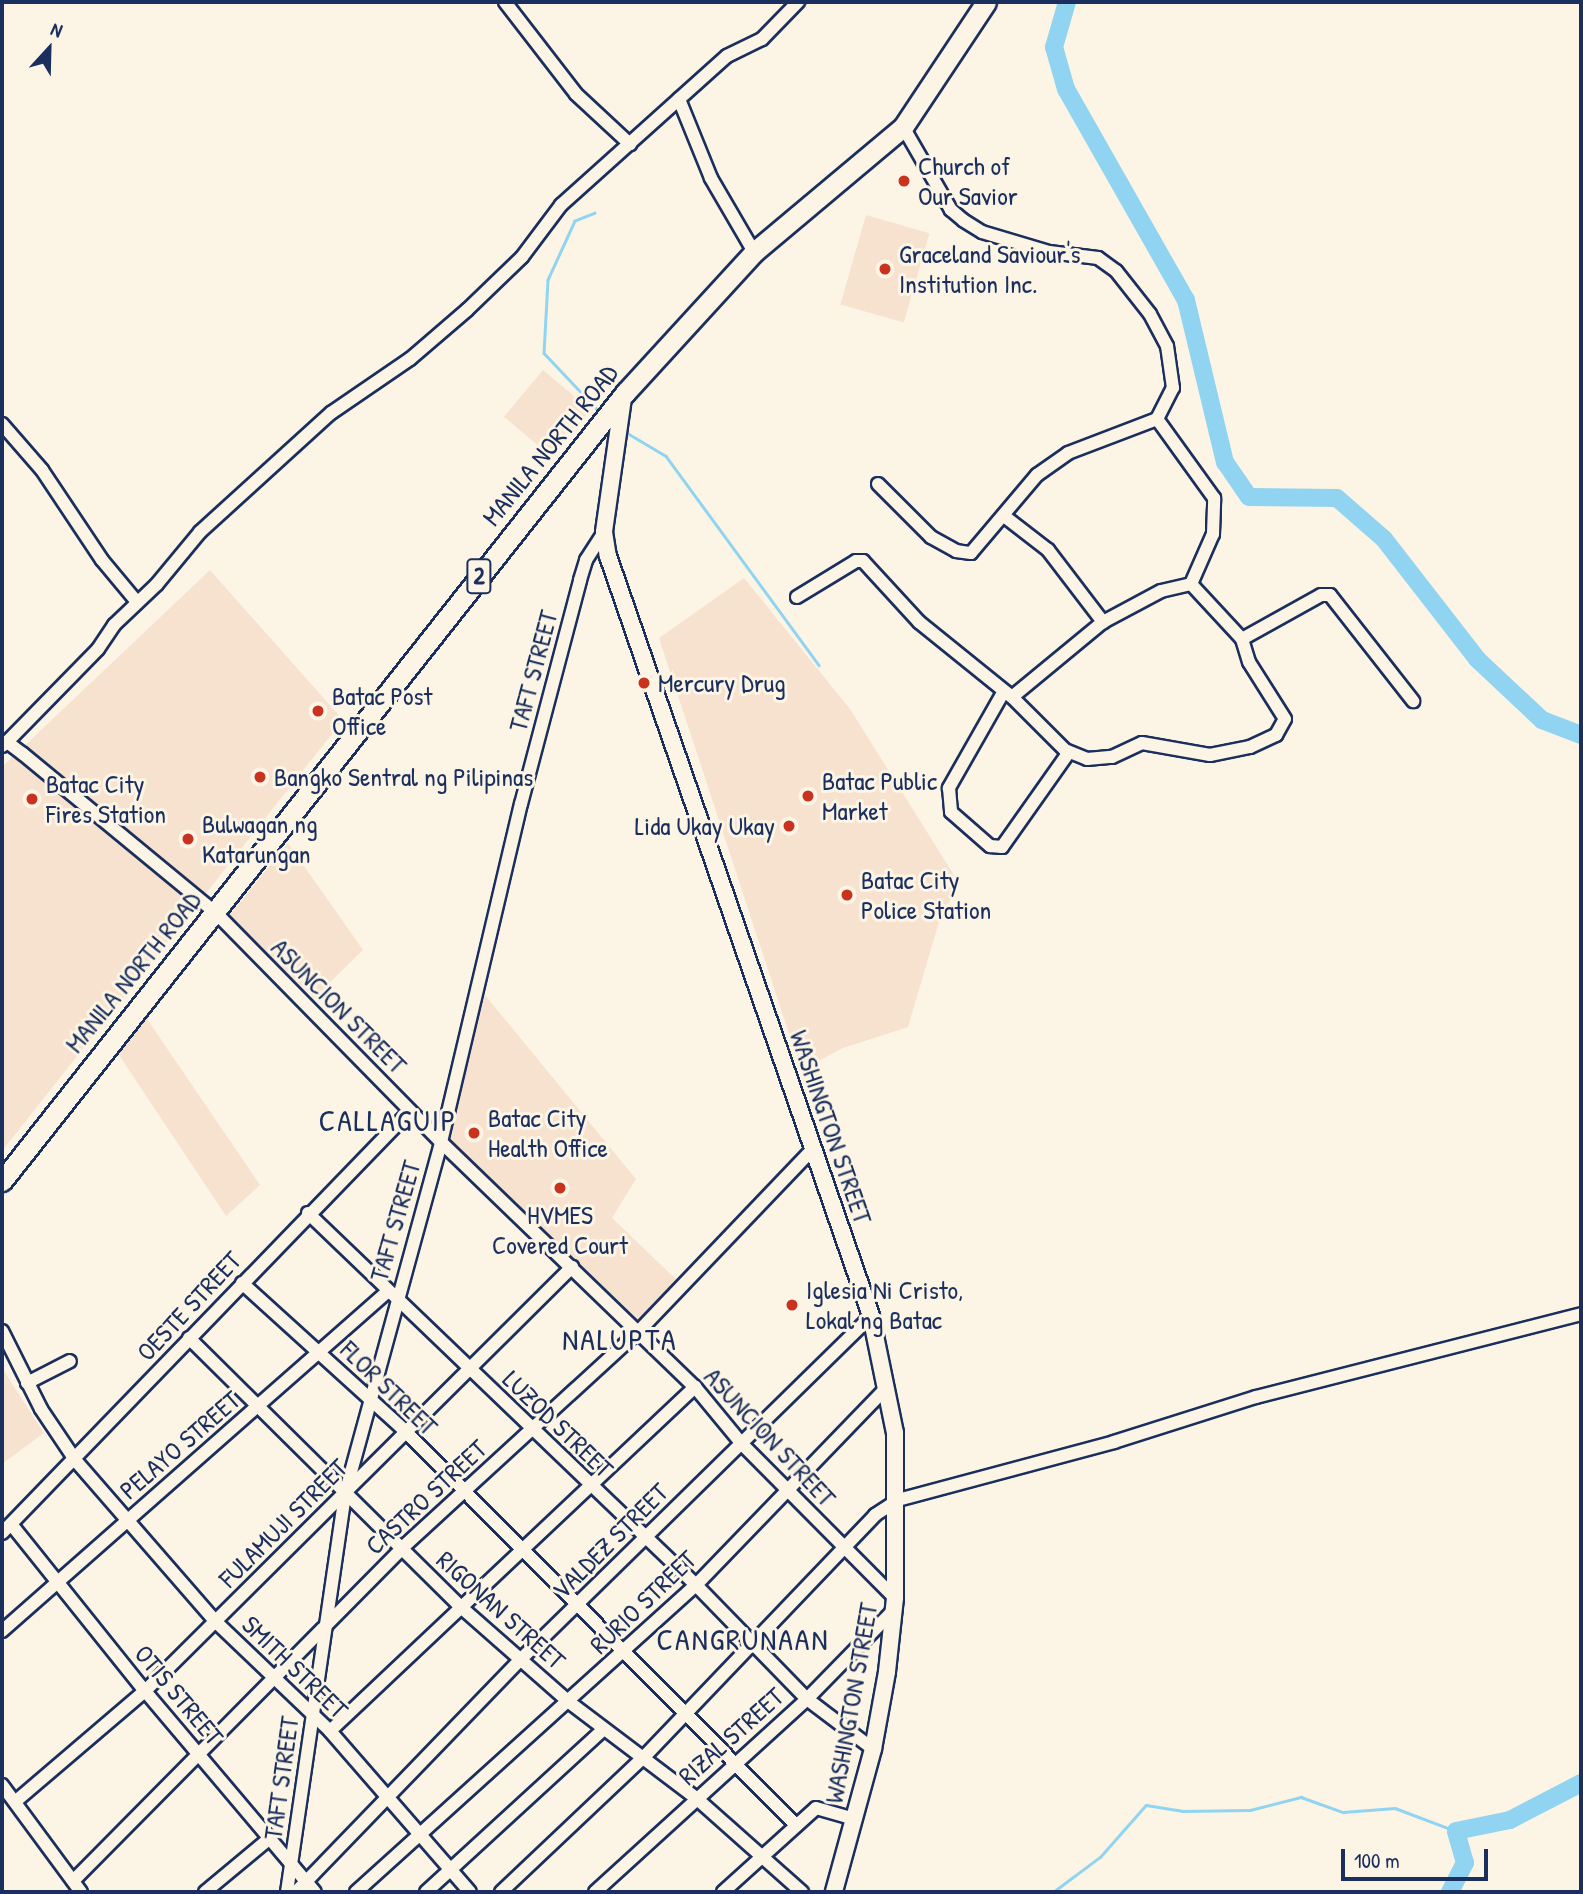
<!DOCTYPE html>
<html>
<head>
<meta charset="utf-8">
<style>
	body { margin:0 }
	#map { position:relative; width:1583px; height:1894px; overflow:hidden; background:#fcf5e5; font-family:"Patrick Hand",sans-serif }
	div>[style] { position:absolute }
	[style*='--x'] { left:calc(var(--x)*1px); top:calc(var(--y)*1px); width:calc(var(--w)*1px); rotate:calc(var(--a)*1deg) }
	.built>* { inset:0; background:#f7e2d0; transform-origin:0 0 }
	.stream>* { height:2.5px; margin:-1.25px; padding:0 1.25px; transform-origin:1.25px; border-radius:1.25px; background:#90d4f1 }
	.river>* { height:18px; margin:-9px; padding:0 9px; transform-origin:9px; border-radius:9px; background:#90d4f1 }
	.roads { filter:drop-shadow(2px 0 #1b2f5e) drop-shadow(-2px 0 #1b2f5e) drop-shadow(0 2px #1b2f5e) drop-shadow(0 -2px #1b2f5e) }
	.minor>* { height:12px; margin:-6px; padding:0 6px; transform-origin:6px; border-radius:6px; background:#fcf5e5 }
	.major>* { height:16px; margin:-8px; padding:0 8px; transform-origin:8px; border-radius:8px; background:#fcf5e5 }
	.highway>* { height:19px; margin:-9.5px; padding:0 9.5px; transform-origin:9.5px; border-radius:9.5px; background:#fcf5e5 }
	.dots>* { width:19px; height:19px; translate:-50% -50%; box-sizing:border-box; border:4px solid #fcf5e5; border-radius:50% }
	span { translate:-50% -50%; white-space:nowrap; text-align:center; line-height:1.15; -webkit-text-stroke:6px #fcf5e5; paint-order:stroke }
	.shield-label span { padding:2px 5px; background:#fcf5e5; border:2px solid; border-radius:5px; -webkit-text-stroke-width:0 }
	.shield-label { font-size:24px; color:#1b2f5e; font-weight:700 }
	.poi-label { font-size:26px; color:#1b2f5e }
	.left { translate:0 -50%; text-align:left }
	.right { translate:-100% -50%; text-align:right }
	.street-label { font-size:26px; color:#1b2f5e }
	.quarter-label { font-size:30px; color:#1b2f5e; letter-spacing:2px }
	.frame { position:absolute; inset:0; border:4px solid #1b2f5e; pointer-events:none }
	.north { position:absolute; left:14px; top:14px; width:70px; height:70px; -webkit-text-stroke:5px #fcf5e5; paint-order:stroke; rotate:22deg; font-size:19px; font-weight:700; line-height:28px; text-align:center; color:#1b2f5e }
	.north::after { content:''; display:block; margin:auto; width:24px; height:32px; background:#1b2f5e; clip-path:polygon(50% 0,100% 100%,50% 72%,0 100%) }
	.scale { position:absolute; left:1341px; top:1849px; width:147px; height:32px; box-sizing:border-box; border:4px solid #1b2f5e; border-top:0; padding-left:9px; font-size:21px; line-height:24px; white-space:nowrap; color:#1b2f5e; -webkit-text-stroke:5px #fcf5e5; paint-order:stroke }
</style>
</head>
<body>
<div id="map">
	<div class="built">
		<div style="left:866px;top:215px;width:66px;height:93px;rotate:16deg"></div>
		<div style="left:543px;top:370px;width:62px;height:61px;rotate:40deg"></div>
		<div style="clip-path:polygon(210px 570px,343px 720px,2px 1151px,2px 767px)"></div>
		<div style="clip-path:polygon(744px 578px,850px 709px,959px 883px,939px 922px,908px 1027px,843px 1048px,801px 1070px,659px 638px)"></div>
		<div style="clip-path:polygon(288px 843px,363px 950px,314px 998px,228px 917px)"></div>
		<div style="clip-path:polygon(485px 995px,636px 1179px,612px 1218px,680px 1283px,638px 1323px,448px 1138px)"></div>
		<div style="clip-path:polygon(145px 1016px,260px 1185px,226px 1216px,117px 1052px)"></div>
		<div style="clip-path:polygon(2px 1368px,44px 1433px,2px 1464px)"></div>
	</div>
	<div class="stream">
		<div style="--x:595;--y:213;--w:22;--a:158"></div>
		<div style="--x:575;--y:221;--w:65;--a:114.6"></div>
		<div style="--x:548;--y:280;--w:73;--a:93.1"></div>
		<div style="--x:544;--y:353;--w:76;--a:46.6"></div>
		<div style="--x:624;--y:431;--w:49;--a:30.8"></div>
		<div style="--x:666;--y:456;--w:259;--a:53.8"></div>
		<div style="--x:1053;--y:1892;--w:59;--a:-36.7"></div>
		<div style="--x:1100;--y:1857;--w:69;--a:-48.5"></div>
		<div style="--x:1146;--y:1805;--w:36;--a:9"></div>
		<div style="--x:1182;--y:1811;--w:68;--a:-0.8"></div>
		<div style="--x:1250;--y:1810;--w:53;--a:-14.3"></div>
		<div style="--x:1301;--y:1797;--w:45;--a:19.7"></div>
		<div style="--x:1343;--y:1812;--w:52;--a:-4.4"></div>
		<div style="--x:1395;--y:1808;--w:65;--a:20.7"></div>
	</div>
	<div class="river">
		<div style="--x:1067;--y:2;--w:47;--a:106.1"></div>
		<div style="--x:1054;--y:47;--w:44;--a:74.1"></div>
		<div style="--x:1066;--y:89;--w:243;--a:60.4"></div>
		<div style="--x:1186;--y:300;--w:167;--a:76.5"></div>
		<div style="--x:1225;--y:462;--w:42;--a:55.6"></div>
		<div style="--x:1249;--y:497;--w:88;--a:0.7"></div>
		<div style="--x:1337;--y:498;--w:62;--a:41.1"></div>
		<div style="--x:1384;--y:539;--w:152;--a:52.2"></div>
		<div style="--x:1477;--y:659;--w:89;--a:43.2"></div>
		<div style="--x:1542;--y:720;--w:42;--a:21"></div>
		<div style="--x:1450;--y:1892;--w:33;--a:-63"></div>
		<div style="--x:1465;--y:1863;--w:33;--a:-106"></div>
		<div style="--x:1456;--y:1831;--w:55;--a:-11.5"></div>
		<div style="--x:1510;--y:1820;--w:80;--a:-27.5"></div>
	</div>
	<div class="roads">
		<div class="minor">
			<div style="--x:505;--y:2;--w:116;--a:52.3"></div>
			<div style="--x:576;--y:94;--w:74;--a:42.8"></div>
			<div style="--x:754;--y:252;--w:86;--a:-120.2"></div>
			<div style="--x:711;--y:178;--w:85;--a:-112.1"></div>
			<div style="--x:679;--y:99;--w:64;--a:-41.9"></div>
			<div style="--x:727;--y:56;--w:39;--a:-26"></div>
			<div style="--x:762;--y:39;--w:52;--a:-45.8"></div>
			<div style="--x:2;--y:424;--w:61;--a:49"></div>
			<div style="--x:42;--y:470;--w:108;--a:56.3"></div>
			<div style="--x:102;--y:560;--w:55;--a:50.2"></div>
			<div style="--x:878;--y:484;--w:75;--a:45"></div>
			<div style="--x:931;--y:537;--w:29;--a:29"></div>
			<div style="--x:956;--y:551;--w:15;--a:8"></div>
			<div style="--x:971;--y:553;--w:102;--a:-49.8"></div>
			<div style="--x:1037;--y:475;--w:38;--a:-35"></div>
			<div style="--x:1068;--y:453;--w:95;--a:-20.9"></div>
			<div style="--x:1157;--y:419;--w:35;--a:-63"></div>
			<div style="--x:1173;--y:388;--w:42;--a:-98.1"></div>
			<div style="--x:1167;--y:346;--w:36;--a:-118"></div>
			<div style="--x:1150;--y:314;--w:55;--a:-128.3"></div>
			<div style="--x:1116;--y:271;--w:22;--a:-144"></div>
			<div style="--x:1098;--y:258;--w:49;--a:-173"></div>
			<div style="--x:1049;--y:252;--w:70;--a:-163.4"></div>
			<div style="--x:982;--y:232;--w:22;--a:-148"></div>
			<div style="--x:963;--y:220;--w:16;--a:-140"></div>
			<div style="--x:951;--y:210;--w:96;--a:-120"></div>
			<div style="--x:1004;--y:516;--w:56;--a:37.7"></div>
			<div style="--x:1048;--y:550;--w:91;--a:52.6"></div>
			<div style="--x:797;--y:597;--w:69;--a:-31.4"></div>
			<div style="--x:856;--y:561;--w:7;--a:0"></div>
			<div style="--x:863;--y:561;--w:83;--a:47.4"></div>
			<div style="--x:919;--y:622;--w:119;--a:38.9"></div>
			<div style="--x:1012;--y:697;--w:75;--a:45"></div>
			<div style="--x:1065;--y:750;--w:24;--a:22"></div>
			<div style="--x:1087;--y:759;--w:25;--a:-5"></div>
			<div style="--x:1112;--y:757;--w:33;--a:-25"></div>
			<div style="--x:1142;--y:743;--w:69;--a:10"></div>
			<div style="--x:1210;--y:755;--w:41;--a:-11.3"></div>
			<div style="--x:1250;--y:747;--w:29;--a:-25"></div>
			<div style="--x:1276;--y:735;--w:18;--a:-61"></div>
			<div style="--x:1285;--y:719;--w:67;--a:-122.3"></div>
			<div style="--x:1249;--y:662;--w:24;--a:-107"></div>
			<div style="--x:1242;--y:639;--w:75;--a:-132.8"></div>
			<div style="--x:1191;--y:584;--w:55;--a:-66.3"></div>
			<div style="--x:1213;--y:534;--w:36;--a:-88"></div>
			<div style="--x:1214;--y:498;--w:97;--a:-125.8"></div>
			<div style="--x:1242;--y:639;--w:90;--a:-29.1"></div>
			<div style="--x:1321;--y:595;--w:9;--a:0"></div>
			<div style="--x:1330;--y:595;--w:135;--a:51.9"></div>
			<div style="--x:1004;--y:691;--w:112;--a:119.6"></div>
			<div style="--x:949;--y:788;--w:24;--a:85"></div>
			<div style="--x:951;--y:812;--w:52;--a:41.1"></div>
			<div style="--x:990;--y:846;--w:12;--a:5"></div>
			<div style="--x:1002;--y:847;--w:116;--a:-54.8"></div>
			<div style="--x:1012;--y:697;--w:118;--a:-39.5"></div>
			<div style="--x:1103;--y:622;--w:66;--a:-28.1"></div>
			<div style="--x:1161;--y:591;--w:31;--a:-13"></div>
			<div style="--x:7;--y:742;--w:130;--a:-45.6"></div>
			<div style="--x:98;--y:649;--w:29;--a:-56"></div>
			<div style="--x:114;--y:625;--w:59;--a:-43.6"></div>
			<div style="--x:157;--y:584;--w:67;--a:-50.4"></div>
			<div style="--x:200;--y:532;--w:177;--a:-42.3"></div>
			<div style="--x:331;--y:413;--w:96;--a:-34.4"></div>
			<div style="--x:410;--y:359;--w:75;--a:-40.7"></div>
			<div style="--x:467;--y:310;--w:76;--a:-43.9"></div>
			<div style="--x:522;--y:257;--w:65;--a:-53.1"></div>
			<div style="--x:561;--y:205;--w:159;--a:-41.9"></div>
			<div style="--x:2;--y:746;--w:6;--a:-39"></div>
			<div style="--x:7;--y:742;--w:20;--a:37"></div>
			<div style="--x:23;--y:754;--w:249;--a:39.5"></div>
			<div style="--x:215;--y:912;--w:322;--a:45.5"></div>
			<div style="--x:441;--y:1142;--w:353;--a:44"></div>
			<div style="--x:695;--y:1387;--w:74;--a:50.5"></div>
			<div style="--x:742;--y:1444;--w:217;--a:45.2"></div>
			<div style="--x:308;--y:1213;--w:538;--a:43.79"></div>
			<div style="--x:696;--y:1585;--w:159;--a:45.8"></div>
			<div style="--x:807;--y:1699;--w:83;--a:37.1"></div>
			<div style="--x:242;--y:1283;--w:220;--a:42.2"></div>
			<div style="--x:405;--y:1431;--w:556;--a:45.22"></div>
			<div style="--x:2;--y:1331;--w:87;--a:63.4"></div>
			<div style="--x:41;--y:1409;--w:63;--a:56.1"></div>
			<div style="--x:76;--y:1461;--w:212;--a:49"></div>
			<div style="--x:215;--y:1621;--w:159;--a:43.7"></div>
			<div style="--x:330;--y:1731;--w:213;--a:49"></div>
			<div style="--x:189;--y:1338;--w:384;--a:44.7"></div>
			<div style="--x:462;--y:1608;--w:142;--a:41.3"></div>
			<div style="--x:569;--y:1702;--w:159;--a:37.1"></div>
			<div style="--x:696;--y:1798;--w:142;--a:41.6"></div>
			<div style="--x:27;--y:1383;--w:48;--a:-27.1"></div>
			<div style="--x:11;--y:1524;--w:214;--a:51.3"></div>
			<div style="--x:145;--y:1691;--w:263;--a:49.8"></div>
			<div style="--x:2;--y:1533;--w:587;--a:-45.97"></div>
			<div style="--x:2;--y:1631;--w:513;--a:-41.36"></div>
			<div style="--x:330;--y:1731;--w:502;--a:-43.3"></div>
			<div style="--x:2;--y:1785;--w:133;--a:53.6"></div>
			<div style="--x:16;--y:1801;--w:170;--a:-40.5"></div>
			<div style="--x:145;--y:1691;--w:602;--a:-44.8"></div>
			<div style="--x:73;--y:1881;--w:467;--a:-45.3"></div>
			<div style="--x:401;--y:1549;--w:320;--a:-42.5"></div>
			<div style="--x:637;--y:1333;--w:253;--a:-46.3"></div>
			<div style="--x:205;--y:1892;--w:85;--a:-39.7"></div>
			<div style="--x:287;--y:1892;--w:402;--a:-81.7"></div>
			<div style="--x:345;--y:1494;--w:365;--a:-74.7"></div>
			<div style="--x:441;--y:1142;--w:347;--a:-76.7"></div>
			<div style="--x:521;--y:804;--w:232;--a:-75.2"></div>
			<div style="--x:580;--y:580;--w:21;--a:-73"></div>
			<div style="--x:586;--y:560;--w:33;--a:-57"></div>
			<div style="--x:296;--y:1892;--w:324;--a:-46"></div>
			<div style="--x:521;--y:1659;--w:490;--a:-44.4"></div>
			<div style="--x:356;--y:1892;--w:458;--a:-42.1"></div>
			<div style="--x:696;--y:1585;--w:275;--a:-46"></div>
			<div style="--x:426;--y:1892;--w:241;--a:-42.5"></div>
			<div style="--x:501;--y:1892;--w:197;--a:-43.4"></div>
			<div style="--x:644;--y:1757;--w:335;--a:-46.3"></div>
			<div style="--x:875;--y:1515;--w:27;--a:-33"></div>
			<div style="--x:898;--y:1500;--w:224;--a:-15"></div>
			<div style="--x:1114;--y:1442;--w:149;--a:-17.6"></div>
			<div style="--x:1256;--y:1397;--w:335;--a:-14.3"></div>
			<div style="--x:595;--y:1892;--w:287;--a:-42.3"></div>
			<div style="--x:807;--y:1699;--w:124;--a:-45.7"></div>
			<div style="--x:723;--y:1892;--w:125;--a:-42.1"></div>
			<div style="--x:816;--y:1808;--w:41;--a:15.8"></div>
		</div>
		<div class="major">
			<div style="--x:623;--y:398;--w:135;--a:98.1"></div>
			<div style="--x:604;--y:532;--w:24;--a:81"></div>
			<div style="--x:608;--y:556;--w:804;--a:70.91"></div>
			<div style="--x:871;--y:1316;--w:119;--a:78.4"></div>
			<div style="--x:895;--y:1433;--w:165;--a:90"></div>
			<div style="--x:895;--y:1598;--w:74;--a:96.2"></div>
			<div style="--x:887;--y:1672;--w:78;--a:100.3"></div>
			<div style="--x:873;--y:1749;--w:148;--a:105.3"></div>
		</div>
		<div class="highway">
			<div style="--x:2;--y:1181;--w:1005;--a:-51.67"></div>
			<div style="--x:625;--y:393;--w:191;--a:-47.5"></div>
			<div style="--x:754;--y:252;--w:194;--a:-40"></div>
			<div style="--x:903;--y:127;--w:150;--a:-56.4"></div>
		</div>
	</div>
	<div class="dots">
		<div style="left:904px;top:181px;background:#c8321e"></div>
		<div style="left:885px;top:269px;background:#c8321e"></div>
		<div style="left:644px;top:683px;background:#c8321e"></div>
		<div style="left:318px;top:711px;background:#c8321e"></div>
		<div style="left:260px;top:777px;background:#c8321e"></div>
		<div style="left:808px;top:796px;background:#c8321e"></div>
		<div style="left:32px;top:799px;background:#c8321e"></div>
		<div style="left:789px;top:826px;background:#c8321e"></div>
		<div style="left:188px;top:839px;background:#c8321e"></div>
		<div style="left:847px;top:895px;background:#c8321e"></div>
		<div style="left:474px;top:1133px;background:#c8321e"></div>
		<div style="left:560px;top:1188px;background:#c8321e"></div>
		<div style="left:792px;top:1305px;background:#c8321e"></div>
	</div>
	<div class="shield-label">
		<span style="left:479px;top:576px">2</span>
	</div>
	<div class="poi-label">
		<span class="left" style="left:918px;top:181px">Church of<br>Our Savior</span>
		<span class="left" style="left:899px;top:269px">Graceland Saviour's<br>Institution Inc.</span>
		<span class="left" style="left:658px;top:683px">Mercury Drug</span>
		<span class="left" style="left:332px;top:711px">Batac Post<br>Office</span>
		<span class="left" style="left:274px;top:777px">Bangko Sentral ng Pilipinas</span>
		<span class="left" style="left:822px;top:796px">Batac Public<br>Market</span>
		<span class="left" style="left:46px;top:799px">Batac City<br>Fires Station</span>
		<span class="left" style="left:202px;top:839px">Bulwagan ng<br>Katarungan</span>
		<span class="right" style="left:775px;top:826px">Lida Ukay Ukay</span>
		<span class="left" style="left:861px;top:895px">Batac City<br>Police Station</span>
		<span class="left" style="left:488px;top:1133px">Batac City<br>Health Office</span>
		<span style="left:560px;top:1230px">HVMES<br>Covered Court</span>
		<span class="left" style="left:806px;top:1305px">Iglesia Ni Cristo,<br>Lokal ng Batac</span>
	</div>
	<div class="street-label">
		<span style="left:550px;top:445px;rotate:-51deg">MANILA NORTH ROAD</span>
		<span style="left:533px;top:671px;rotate:-75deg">TAFT STREET</span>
		<span style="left:133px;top:972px;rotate:-51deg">MANILA NORTH ROAD</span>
		<span style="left:339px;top:1006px;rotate:45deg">ASUNCION STREET</span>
		<span style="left:831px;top:1127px;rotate:71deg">WASHINGTON STREET</span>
		<span style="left:395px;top:1221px;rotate:-74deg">TAFT STREET</span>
		<span style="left:189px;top:1306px;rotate:-47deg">OESTE STREET</span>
		<span style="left:389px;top:1388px;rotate:44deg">FLOR STREET</span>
		<span style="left:558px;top:1424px;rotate:44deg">LUZOD STREET</span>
		<span style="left:770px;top:1437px;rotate:47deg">ASUNCION STREET</span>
		<span style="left:180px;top:1445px;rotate:-41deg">PELAYO STREET</span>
		<span style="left:426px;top:1497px;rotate:-43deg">CASTRO STREET</span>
		<span style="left:283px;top:1523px;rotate:-45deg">FULAMUJI STREET</span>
		<span style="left:610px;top:1541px;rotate:-45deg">VALDEZ STREET</span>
		<span style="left:643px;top:1602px;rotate:-44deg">RURIO STREET</span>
		<span style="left:501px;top:1610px;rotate:42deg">RIGONAN STREET</span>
		<span style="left:295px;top:1667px;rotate:44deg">SMITH STREET</span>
		<span style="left:179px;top:1695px;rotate:50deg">OTIS STREET</span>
		<span style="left:851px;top:1703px;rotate:-80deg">WASHINGTON STREET</span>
		<span style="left:731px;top:1736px;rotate:-42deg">RIZAL STREET</span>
		<span style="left:281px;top:1778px;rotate:-82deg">TAFT STREET</span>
	</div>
	<div class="quarter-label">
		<span style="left:388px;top:1120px">CALLAGUIP</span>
		<span style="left:620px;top:1339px">NALUPTA</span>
		<span style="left:743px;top:1639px">CANGRUNAAN</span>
	</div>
	<div class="frame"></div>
	<div class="north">N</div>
	<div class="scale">100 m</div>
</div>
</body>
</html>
